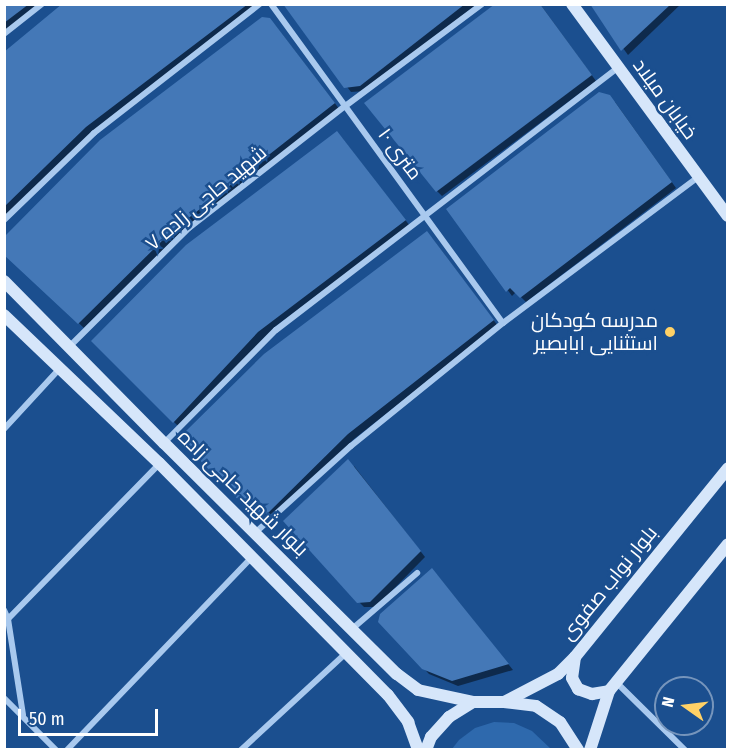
<!DOCTYPE html>
<html>
<head>
<meta charset="utf-8">
<style>
	body { margin:0 }
	#map { position:relative; width:732px; height:754px; overflow:hidden; background:#1b4f8f; font-family:"Fira Sans Condensed",Cairo,sans-serif }
	div>[style] { position:absolute }
	[style*='--x'] { left:calc(var(--x)*1px); top:calc(var(--y)*1px); width:calc(var(--w)*1px); rotate:calc(var(--a)*1deg) }
	.green>* { inset:0; background:#2e69ad }
	.shadow>* { inset:0; background:#0007 }
	.building>* { inset:0; background:#4478b7 }
	.street>* { height:6px; margin:-3px; padding:0 3px; transform-origin:3px; border-radius:3px; background:#a9c9ee }
	.secondary>* { height:12px; margin:-6px; padding:0 6px; transform-origin:6px; border-radius:6px; background:#d6e6fa }
	.dots>* { width:16px; height:16px; translate:-50% -50%; box-sizing:border-box; border:3px solid #1b4f8f; border-radius:50% }
	span { translate:-50% -50%; white-space:nowrap; text-align:center; line-height:1.15; -webkit-text-stroke:5px #1b4f8f; paint-order:stroke }
	.street-label { font-size:20px; color:#fff }
	.poi-label { font-size:20px; color:#fff }
	.right { translate:-100% -50%; text-align:right }
	.frame { position:absolute; inset:0; border:6px solid #fff; pointer-events:none }
	.north { position:absolute; left:654px; top:676px; width:60px; height:60px; box-sizing:border-box; background:#1b4f8f; border:2px solid #7695bc; border-radius:50%; rotate:284deg; font-size:16px; font-weight:700; line-height:24px; text-align:center; color:#fff }
	.north::after { content:''; display:block; margin:auto; width:21px; height:27px; background:#ffd166; clip-path:polygon(50% 0,100% 100%,50% 72%,0 100%) }
	.scale { position:absolute; left:18px; top:709px; width:140px; height:27px; box-sizing:border-box; border:3px solid #fff; border-top:0; padding-left:8px; font-size:18px; line-height:21px; white-space:nowrap; color:#fff; -webkit-text-stroke:4px #1b4f8f; paint-order:stroke }
</style>
</head>
<body>
<div id="map">
	<div class="green">
		<div style="clip-path:polygon(494px 722px,514px 723px,532px 731px,551px 749px,452px 749px,459px 740px,475px 728px)"></div>
	</div>
	<div class="shadow">
		<div style="clip-path:polygon(4px 4px,41px 4px,4px 32px)"></div>
		<div style="clip-path:polygon(64px 4px,252px 4px,255px 8px,91px 133px,4px 217px,4px 54px)"></div>
		<div style="clip-path:polygon(285px 4px,477px 4px,365px 91px,351px 92px)"></div>
		<div style="clip-path:polygon(540px 4px,596px 81px,442px 196px,437px 191px)"></div>
		<div style="clip-path:polygon(591px 4px,681px 4px,628px 55px)"></div>
		<div style="clip-path:polygon(275px 25px,340px 110px,177px 236px,84px 328px,4px 253px)"></div>
		<div style="clip-path:polygon(615px 102px,676px 188px,526px 302px,516px 292px,512px 296px,448px 209px)"></div>
		<div style="clip-path:polygon(342px 138px,410px 226px,276px 326px,179px 427px,93px 341px)"></div>
		<div style="clip-path:polygon(432px 238px,498px 326px,354px 439px,272px 518px,258px 517px,192px 450px)"></div>
		<div style="clip-path:polygon(354px 466px,425px 557px,376px 607px,364px 607px,358px 601px)"></div>
		<div style="clip-path:polygon(437px 575px,513px 670px,458px 686px,429px 674px,380px 621px)"></div>
	</div>
	<div class="building">
		<div style="clip-path:polygon(4px 4px,29px 4px,4px 23px)"></div>
		<div style="clip-path:polygon(62px 4px,248px 4px,86px 127px,4px 207px,4px 52px)"></div>
		<div style="clip-path:polygon(283px 4px,465px 4px,360px 86px,344px 88px)"></div>
		<div style="clip-path:polygon(495px 4px,540px 4px,592px 75px,436px 192px,364px 103px)"></div>
		<div style="clip-path:polygon(590px 4px,671px 4px,621px 51px)"></div>
		<div style="clip-path:polygon(262px 17px,270px 18px,335px 103px,172px 231px,78px 324px,4px 255px,4px 237px,100px 140px)"></div>
		<div style="clip-path:polygon(599px 92px,610px 95px,672px 182px,520px 298px,510px 288px,506px 292px,446px 209px)"></div>
		<div style="clip-path:polygon(337px 131px,406px 220px,258px 332px,173px 423px,91px 341px,186px 245px)"></div>
		<div style="clip-path:polygon(427px 231px,494px 320px,348px 434px,267px 514px,251px 513px,190px 450px,186px 431px,264px 354px)"></div>
		<div style="clip-path:polygon(348px 459px,421px 551px,370px 602px,357px 603px,283px 521px)"></div>
		<div style="clip-path:polygon(432px 568px,459px 602px,509px 664px,452px 681px,422px 669px,378px 622px,380px 614px)"></div>
	</div>
	<div class="street">
		<div style="--x:271;--y:4;--w:394;--a:54"></div>
		<div style="--x:4;--y:34;--w:48;--a:-38.3"></div>
		<div style="--x:4;--y:220;--w:125;--a:-44"></div>
		<div style="--x:94;--y:133;--w:210;--a:-37.9"></div>
		<div style="--x:70;--y:346;--w:168;--a:-44.8"></div>
		<div style="--x:189;--y:228;--w:197;--a:-38"></div>
		<div style="--x:344;--y:107;--w:172;--a:-36.7"></div>
		<div style="--x:4;--y:429;--w:84;--a:-47.4"></div>
		<div style="--x:164;--y:443;--w:159;--a:-45.3"></div>
		<div style="--x:276;--y:330;--w:431;--a:-37.5"></div>
		<div style="--x:256;--y:532;--w:128;--a:-42.2"></div>
		<div style="--x:351;--y:446;--w:196;--a:-39"></div>
		<div style="--x:503;--y:323;--w:244;--a:-36.8"></div>
		<div style="--x:4;--y:610;--w:10;--a:66"></div>
		<div style="--x:8;--y:619;--w:97;--a:81.1"></div>
		<div style="--x:8;--y:619;--w:216;--a:-45.7"></div>
		<div style="--x:352;--y:629;--w:86;--a:-40.7"></div>
		<div style="--x:616;--y:682;--w:97;--a:44.6"></div>
		<div style="--x:4;--y:698;--w:74;--a:45"></div>
		<div style="--x:67;--y:750;--w:267;--a:-46.2"></div>
		<div style="--x:241;--y:750;--w:143;--a:-42.7"></div>
	</div>
	<div class="secondary">
		<div style="--x:572;--y:4;--w:263;--a:53.7"></div>
		<div style="--x:4;--y:281;--w:228;--a:45.4"></div>
		<div style="--x:164;--y:443;--w:328;--a:44.8"></div>
		<div style="--x:397;--y:674;--w:26;--a:37"></div>
		<div style="--x:418;--y:690;--w:56;--a:12.3"></div>
		<div style="--x:4;--y:315;--w:214;--a:43.7"></div>
		<div style="--x:159;--y:463;--w:326;--a:45.4"></div>
		<div style="--x:388;--y:695;--w:34;--a:53"></div>
		<div style="--x:408;--y:722;--w:30;--a:70"></div>
		<div style="--x:575;--y:657;--w:21;--a:98"></div>
		<div style="--x:572;--y:678;--w:13;--a:61"></div>
		<div style="--x:578;--y:689;--w:15;--a:20"></div>
		<div style="--x:592;--y:694;--w:17;--a:-10"></div>
		<div style="--x:504;--y:702;--w:61;--a:-27.4"></div>
		<div style="--x:558;--y:674;--w:24;--a:-45"></div>
		<div style="--x:575;--y:657;--w:243;--a:-51"></div>
		<div style="--x:426;--y:750;--w:14;--a:-69"></div>
		<div style="--x:431;--y:737;--w:27;--a:-48"></div>
		<div style="--x:449;--y:717;--w:28;--a:-32"></div>
		<div style="--x:473;--y:702;--w:31;--a:0"></div>
		<div style="--x:504;--y:702;--w:32;--a:7"></div>
		<div style="--x:536;--y:706;--w:29;--a:34"></div>
		<div style="--x:560;--y:722;--w:33;--a:57"></div>
		<div style="--x:590;--y:750;--w:62;--a:-72.1"></div>
		<div style="--x:609;--y:691;--w:189;--a:-51"></div>
	</div>
	<div class="dots">
		<div style="left:670px;top:332px;background:#ffd166"></div>
	</div>
	<div class="street-label">
		<span style="left:665px;top:99px;rotate:54deg">خیابان میلاد</span>
		<span style="left:400px;top:154px;rotate:53deg">۱۰ متری</span>
		<span style="left:206px;top:198px;rotate:-40deg">شهید حاجی زاده ۷</span>
		<span style="left:243px;top:493px;rotate:44deg">بلوار شهید حاجی زاده</span>
		<span style="left:609px;top:583px;rotate:-51deg">بلوار نواب صفوی</span>
	</div>
	<div class="poi-label">
		<span class="right" style="left:658px;top:332px">مدرسه کودکان<br>استثنایی ابابصیر</span>
	</div>
	<div class="frame"></div>
	<div class="north">N</div>
	<div class="scale">50 m</div>
</div>
</body>
</html>
